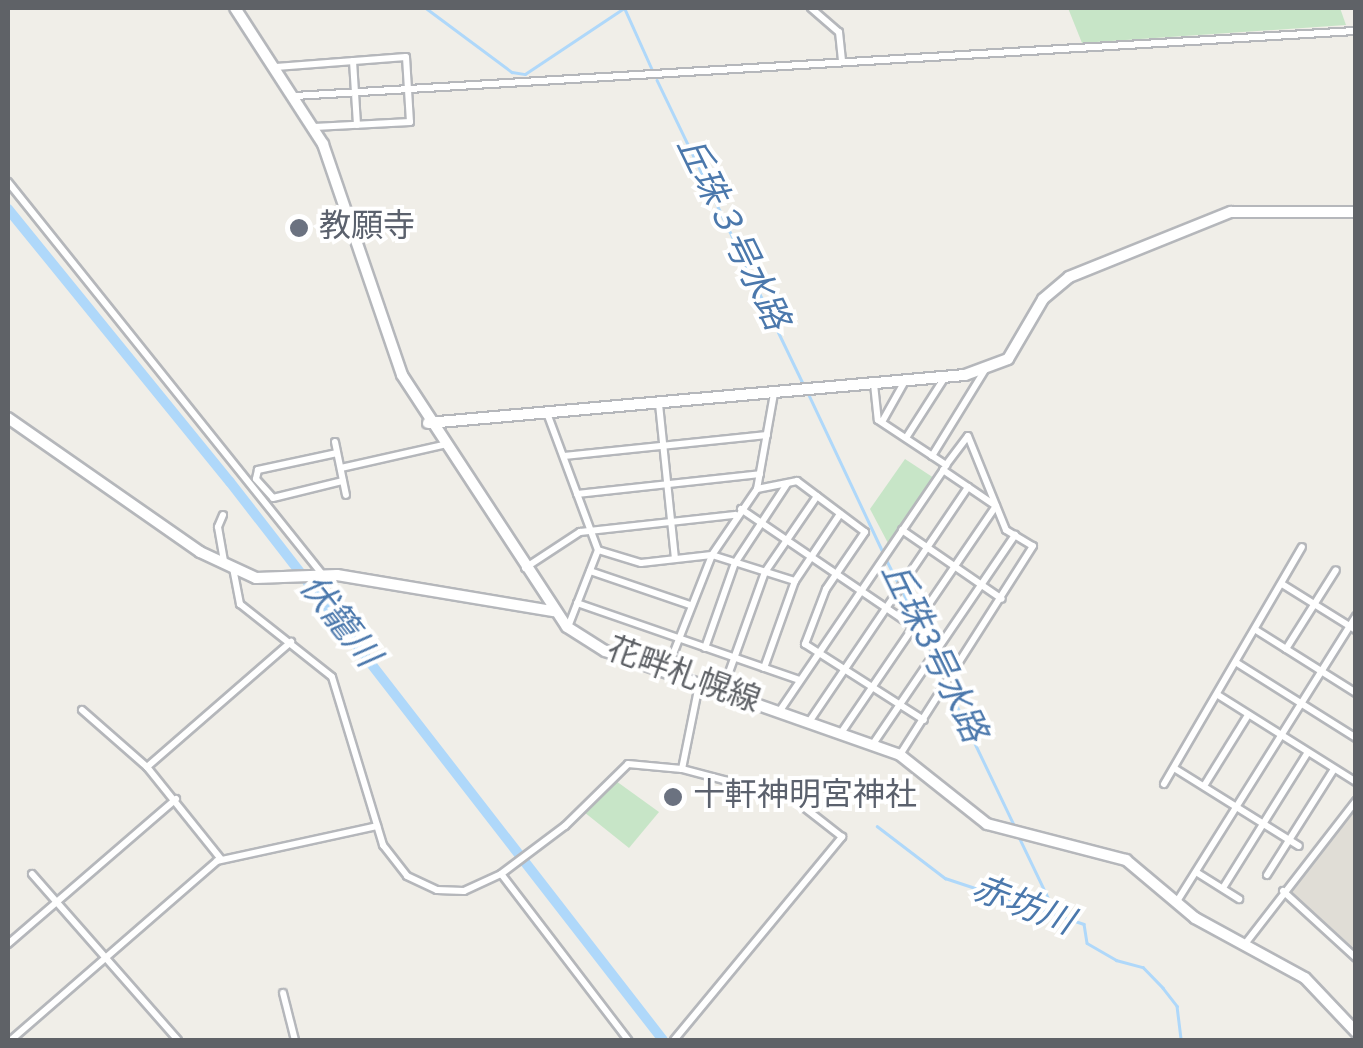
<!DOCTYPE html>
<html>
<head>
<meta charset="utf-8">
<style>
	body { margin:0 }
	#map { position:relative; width:1363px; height:1048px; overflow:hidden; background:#f0eee8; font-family:Overpass,"Noto Sans JP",sans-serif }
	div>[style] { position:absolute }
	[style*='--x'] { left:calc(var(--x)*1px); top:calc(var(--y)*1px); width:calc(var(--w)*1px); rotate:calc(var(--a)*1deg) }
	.education>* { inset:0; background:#e0ddd6 }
	.green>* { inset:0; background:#c7e5c7 }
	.stream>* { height:2.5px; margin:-1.25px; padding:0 1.25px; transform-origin:1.25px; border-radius:1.25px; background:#afd8fa }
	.river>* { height:10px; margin:-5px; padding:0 5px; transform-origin:5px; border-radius:5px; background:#afd8fa }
	.roads { filter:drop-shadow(2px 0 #b5b7bb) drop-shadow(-2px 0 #b5b7bb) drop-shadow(0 2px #b5b7bb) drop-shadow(0 -2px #b5b7bb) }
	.street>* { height:6px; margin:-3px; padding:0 3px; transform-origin:3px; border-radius:3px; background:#fff }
	.secondary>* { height:10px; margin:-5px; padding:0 5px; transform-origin:5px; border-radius:5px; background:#fff }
	.dots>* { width:28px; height:28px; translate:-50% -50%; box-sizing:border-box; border:5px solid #fff; border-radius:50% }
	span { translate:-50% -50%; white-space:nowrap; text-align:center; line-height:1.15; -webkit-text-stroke:8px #fff; paint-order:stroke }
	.worship-label { font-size:32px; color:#5b616d }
	.left { translate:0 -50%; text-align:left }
	.street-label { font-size:32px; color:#5f6267 }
	.water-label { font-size:35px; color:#4b78ac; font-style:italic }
	.frame { position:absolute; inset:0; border:10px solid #5f6267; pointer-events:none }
</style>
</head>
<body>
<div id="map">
	<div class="education">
		<div style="clip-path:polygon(1355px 810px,1355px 949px,1289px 890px)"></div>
	</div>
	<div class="green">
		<div style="clip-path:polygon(1068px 8px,1340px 8px,1346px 25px,1082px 43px)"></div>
		<div style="clip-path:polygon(905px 459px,934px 478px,889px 545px,870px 509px)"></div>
		<div style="clip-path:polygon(616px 781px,659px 812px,629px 848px,584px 812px)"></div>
	</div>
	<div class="stream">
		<div style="--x:426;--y:8;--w:107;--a:36.7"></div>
		<div style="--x:512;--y:72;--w:13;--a:9"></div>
		<div style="--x:525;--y:74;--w:119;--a:-33.7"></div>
		<div style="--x:625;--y:9;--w:66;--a:65.8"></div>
		<div style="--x:657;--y:80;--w:339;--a:64.3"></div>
		<div style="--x:809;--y:395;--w:174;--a:64.8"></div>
		<div style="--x:886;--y:559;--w:27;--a:63"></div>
		<div style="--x:902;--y:590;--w:68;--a:64.6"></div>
		<div style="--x:935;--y:658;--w:22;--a:66"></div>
		<div style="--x:947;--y:685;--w:157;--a:64.4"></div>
		<div style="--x:877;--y:826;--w:86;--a:37.4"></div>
		<div style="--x:945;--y:878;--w:146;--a:18.3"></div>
		<div style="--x:1084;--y:924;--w:19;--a:81"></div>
		<div style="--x:1087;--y:943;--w:34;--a:30"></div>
		<div style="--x:1116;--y:960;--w:28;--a:15"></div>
		<div style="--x:1143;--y:967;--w:29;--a:46"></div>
		<div style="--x:1163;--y:988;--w:23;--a:52"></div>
		<div style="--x:1177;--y:1006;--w:34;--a:83"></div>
		<div style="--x:1020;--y:839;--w:79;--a:64.4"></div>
	</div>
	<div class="river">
		<div style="--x:8;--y:209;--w:352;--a:50.9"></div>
		<div style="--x:230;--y:482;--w:706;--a:52.19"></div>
	</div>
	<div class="roads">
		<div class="street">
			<div style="--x:811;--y:8;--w:37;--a:41"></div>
			<div style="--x:839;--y:32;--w:30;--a:84"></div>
			<div style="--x:353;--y:61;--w:64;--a:86.4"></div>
			<div style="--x:276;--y:67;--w:130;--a:-4.4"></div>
			<div style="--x:406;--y:57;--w:65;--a:86.5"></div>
			<div style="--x:410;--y:122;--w:96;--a:177"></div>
			<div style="--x:295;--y:96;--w:1063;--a:-3.51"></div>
			<div style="--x:8;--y:182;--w:504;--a:51.29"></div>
			<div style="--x:874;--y:384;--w:36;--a:84"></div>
			<div style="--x:878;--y:420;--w:82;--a:33.5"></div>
			<div style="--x:946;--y:465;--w:36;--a:-53"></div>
			<div style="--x:968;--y:436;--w:101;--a:68"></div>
			<div style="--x:1006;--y:530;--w:31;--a:31"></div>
			<div style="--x:1033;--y:546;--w:248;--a:122.5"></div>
			<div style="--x:659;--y:404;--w:155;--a:84.1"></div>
			<div style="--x:547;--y:413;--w:146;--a:69.6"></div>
			<div style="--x:598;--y:550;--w:83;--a:111.3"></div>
			<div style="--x:882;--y:422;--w:47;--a:-60.7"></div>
			<div style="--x:906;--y:438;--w:72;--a:-57.4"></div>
			<div style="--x:335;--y:442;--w:54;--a:78.3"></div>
			<div style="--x:337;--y:453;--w:81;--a:167.9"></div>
			<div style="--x:258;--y:470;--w:9;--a:103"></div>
			<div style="--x:256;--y:479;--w:25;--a:48"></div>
			<div style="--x:273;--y:498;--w:72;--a:-13.7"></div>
			<div style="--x:564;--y:456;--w:204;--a:-5.9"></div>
			<div style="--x:932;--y:456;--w:101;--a:-58.4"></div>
			<div style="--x:341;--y:468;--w:105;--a:-12.7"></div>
			<div style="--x:757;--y:489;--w:41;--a:-11.3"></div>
			<div style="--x:797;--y:481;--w:85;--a:36.9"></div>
			<div style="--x:865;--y:532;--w:69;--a:124.4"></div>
			<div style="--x:826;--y:589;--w:59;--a:110.9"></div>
			<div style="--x:805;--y:644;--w:141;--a:32.6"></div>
			<div style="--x:577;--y:494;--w:184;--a:-6.2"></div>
			<div style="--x:741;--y:509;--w:209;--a:34.3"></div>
			<div style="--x:223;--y:515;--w:13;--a:113"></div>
			<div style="--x:218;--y:527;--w:35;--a:80"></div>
			<div style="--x:902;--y:530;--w:121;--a:34.6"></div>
			<div style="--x:598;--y:550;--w:45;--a:16.8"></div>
			<div style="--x:641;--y:563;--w:71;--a:-6.4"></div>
			<div style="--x:712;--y:555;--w:87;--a:17.4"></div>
			<div style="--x:233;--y:568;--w:37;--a:79"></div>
			<div style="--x:240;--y:604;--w:117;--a:38.4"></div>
			<div style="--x:332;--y:677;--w:176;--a:73.1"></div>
			<div style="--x:383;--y:845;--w:39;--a:52"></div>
			<div style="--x:407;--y:876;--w:33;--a:25"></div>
			<div style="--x:437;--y:890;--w:27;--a:2"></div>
			<div style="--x:464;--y:891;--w:41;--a:-24.7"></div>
			<div style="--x:501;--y:874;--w:80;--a:-36.9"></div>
			<div style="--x:565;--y:826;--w:88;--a:-44.5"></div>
			<div style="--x:628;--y:764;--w:54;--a:5.3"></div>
			<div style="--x:682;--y:769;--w:86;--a:-78.6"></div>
			<div style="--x:525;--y:568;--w:66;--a:-33.2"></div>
			<div style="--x:580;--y:532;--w:156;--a:-6.3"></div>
			<div style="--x:590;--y:571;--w:106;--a:18.8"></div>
			<div style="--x:1282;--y:584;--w:87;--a:31.9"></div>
			<div style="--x:577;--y:603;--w:235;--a:19.1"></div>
			<div style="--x:1256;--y:630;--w:118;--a:32.2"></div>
			<div style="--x:705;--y:648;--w:90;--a:-70.6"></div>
			<div style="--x:735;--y:563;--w:95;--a:-56.6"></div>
			<div style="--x:1286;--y:649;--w:93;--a:-57.7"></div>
			<div style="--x:1237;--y:663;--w:141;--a:32.2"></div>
			<div style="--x:764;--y:668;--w:92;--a:-70.4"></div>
			<div style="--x:795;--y:581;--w:81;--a:-56.1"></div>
			<div style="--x:666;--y:672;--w:126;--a:-68.5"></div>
			<div style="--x:712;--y:555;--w:80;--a:-55.7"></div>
			<div style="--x:757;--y:489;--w:97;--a:-79.9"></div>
			<div style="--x:722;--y:692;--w:127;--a:-70.3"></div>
			<div style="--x:765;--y:572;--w:92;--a:-55.6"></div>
			<div style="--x:1218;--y:695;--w:163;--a:32.2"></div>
			<div style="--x:82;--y:710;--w:86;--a:41.2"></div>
			<div style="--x:147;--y:767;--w:191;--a:-41"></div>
			<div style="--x:779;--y:712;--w:294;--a:-55.8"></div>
			<div style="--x:809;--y:722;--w:284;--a:-55.9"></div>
			<div style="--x:841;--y:733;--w:275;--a:-55.7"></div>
			<div style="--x:996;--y:506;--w:64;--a:-145.8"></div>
			<div style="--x:873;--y:744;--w:253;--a:-55.8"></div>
			<div style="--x:147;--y:767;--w:118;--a:51.2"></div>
			<div style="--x:1174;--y:768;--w:147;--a:32"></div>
			<div style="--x:1164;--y:784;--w:274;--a:-59.8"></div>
			<div style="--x:1204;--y:786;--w:84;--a:-58.2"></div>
			<div style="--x:1196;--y:872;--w:51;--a:32.1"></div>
			<div style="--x:32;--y:874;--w:221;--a:48.7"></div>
			<div style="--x:502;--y:875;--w:208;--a:52.6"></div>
			<div style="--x:1267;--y:875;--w:125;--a:-57.7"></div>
			<div style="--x:1223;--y:888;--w:160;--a:-58"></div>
			<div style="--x:1283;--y:891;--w:99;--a:42.5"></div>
			<div style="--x:1176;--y:903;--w:339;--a:-57.9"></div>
			<div style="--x:8;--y:944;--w:222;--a:-40.8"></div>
			<div style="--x:1245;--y:944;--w:181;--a:-52.2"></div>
			<div style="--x:283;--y:993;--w:49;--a:75.7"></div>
			<div style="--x:11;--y:1040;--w:273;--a:-41"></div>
			<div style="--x:217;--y:861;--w:164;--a:-12.3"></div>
			<div style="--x:674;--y:1040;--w:264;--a:-50.4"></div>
			<div style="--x:842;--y:837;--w:63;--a:-142"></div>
			<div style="--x:792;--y:798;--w:114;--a:-165.2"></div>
		</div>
		<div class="secondary">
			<div style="--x:235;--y:8;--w:162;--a:57.1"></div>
			<div style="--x:323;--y:144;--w:244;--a:71.1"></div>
			<div style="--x:402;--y:375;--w:301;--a:56.8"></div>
			<div style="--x:567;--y:627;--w:45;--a:32.3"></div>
			<div style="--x:605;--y:651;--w:313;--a:19.4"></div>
			<div style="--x:900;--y:755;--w:111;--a:38.4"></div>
			<div style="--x:987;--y:824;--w:144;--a:14.5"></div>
			<div style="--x:1126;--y:860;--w:90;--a:40"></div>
			<div style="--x:1195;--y:918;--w:125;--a:28.6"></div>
			<div style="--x:1305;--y:978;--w:74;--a:46.6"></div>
			<div style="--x:8;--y:418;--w:234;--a:34.9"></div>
			<div style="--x:200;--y:552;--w:62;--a:24.9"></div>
			<div style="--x:256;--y:578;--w:81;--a:-2.1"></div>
			<div style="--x:337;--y:575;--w:219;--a:9.5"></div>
			<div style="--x:428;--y:423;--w:539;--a:-5.11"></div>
			<div style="--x:965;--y:375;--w:46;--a:-20.4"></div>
			<div style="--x:1008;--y:359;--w:69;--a:-59.7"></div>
			<div style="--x:1043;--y:299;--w:34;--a:-40"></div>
			<div style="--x:1069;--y:277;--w:175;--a:-21.9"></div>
			<div style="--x:1231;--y:212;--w:125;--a:0"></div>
		</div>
	</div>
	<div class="dots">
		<div style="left:299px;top:228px;background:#6b7280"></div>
		<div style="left:673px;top:797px;background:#6b7280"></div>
	</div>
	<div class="worship-label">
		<span class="left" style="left:319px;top:228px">教願寺</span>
		<span class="left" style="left:693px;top:797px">十軒神明宮神社</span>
	</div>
	<div class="street-label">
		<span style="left:683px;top:677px;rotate:20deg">花畔札幌線</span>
	</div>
	<div class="water-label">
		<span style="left:731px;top:234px;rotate:64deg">丘珠３号水路</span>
		<span style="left:338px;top:622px;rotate:52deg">伏籠川</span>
		<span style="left:932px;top:653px;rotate:64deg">丘珠3号水路</span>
		<span style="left:1022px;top:907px;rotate:21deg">赤坊川</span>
	</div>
	<div class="frame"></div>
</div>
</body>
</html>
